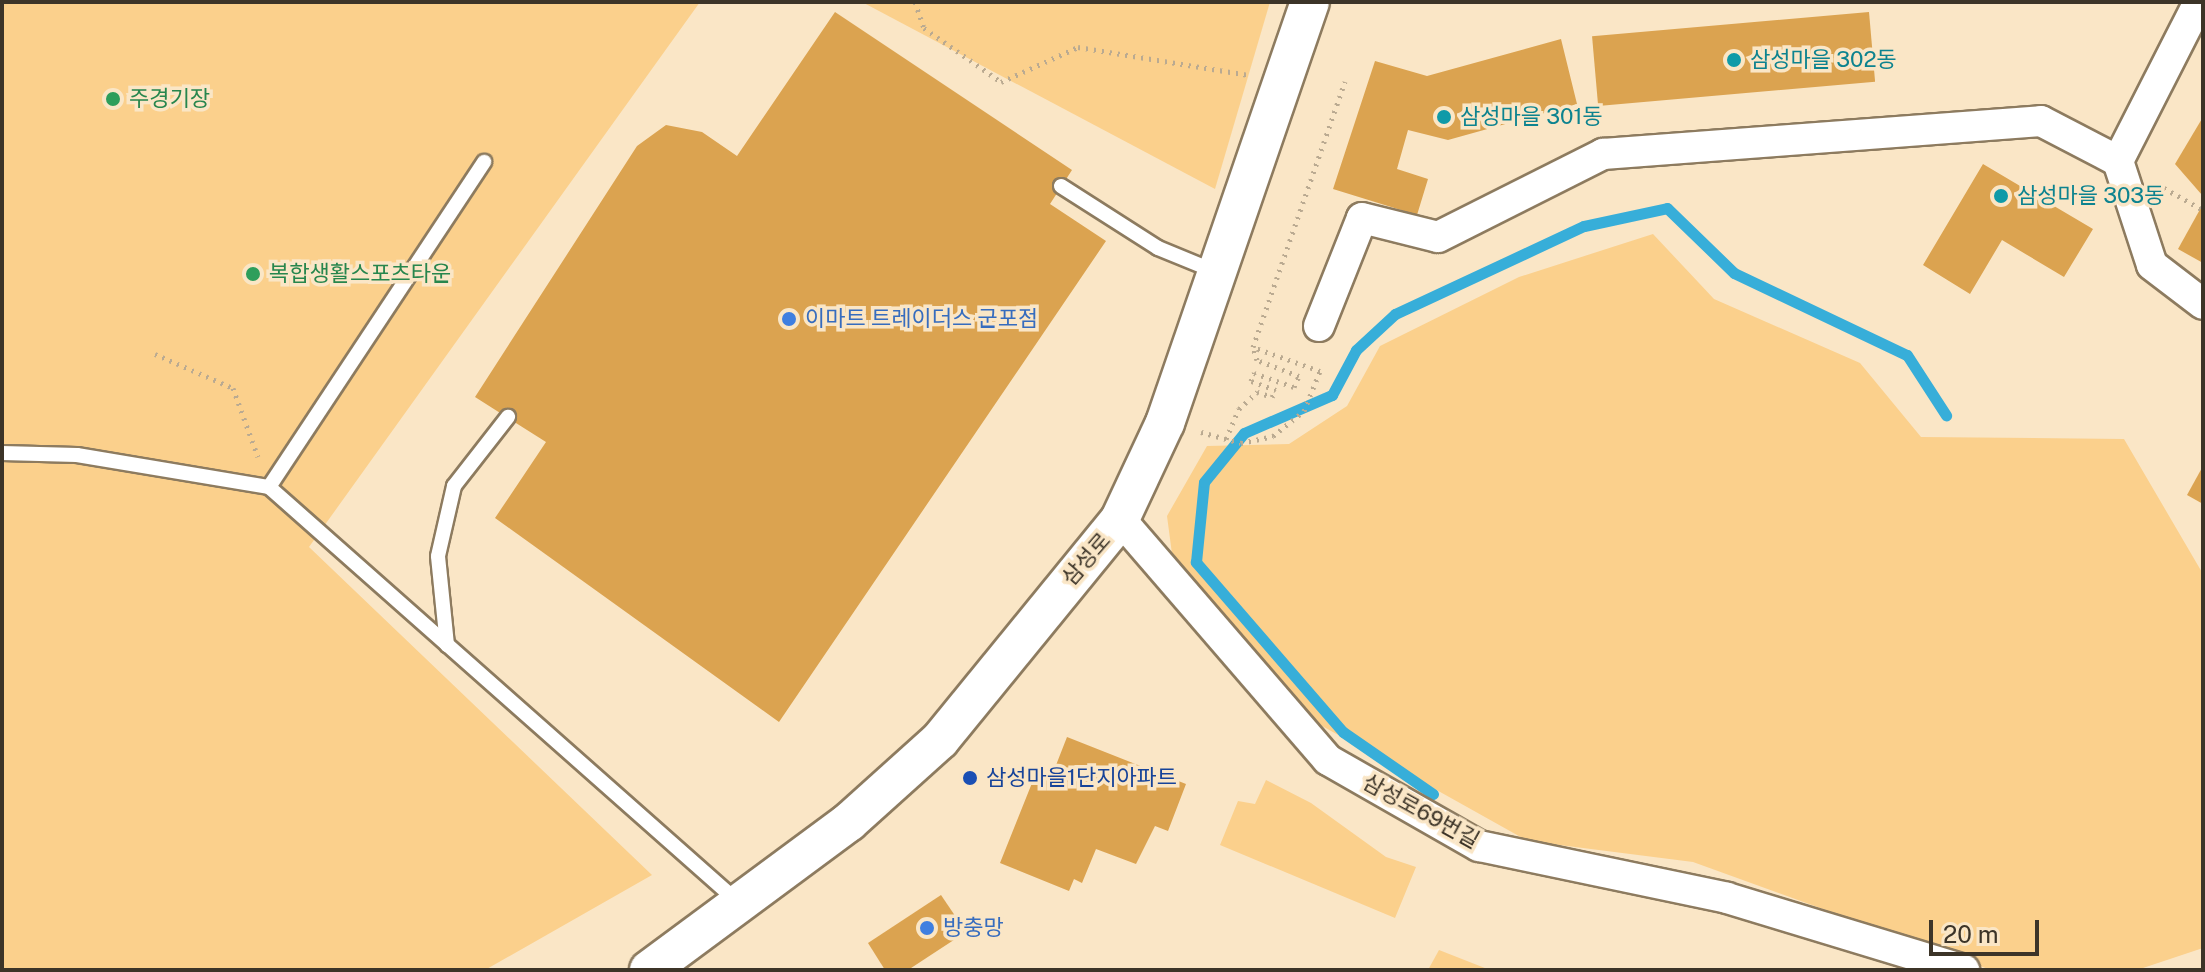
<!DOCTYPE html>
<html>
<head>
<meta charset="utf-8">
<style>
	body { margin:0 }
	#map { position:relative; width:2205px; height:972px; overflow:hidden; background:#fae6c6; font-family:"Public Sans","Noto Sans KR",sans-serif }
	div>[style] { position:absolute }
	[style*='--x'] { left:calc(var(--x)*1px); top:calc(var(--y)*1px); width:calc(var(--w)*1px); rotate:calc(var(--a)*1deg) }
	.green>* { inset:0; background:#fbd08c }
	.stream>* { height:11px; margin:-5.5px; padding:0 5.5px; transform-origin:5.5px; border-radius:5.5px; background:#37aed9 }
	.building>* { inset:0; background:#dba350; transform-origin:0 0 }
	.path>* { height:5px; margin-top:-2.5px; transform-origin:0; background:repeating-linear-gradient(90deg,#baaa91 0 2px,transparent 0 8px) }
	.roads { filter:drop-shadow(2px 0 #8d7b5f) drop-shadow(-2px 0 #8d7b5f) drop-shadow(0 2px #8d7b5f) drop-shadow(0 -2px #8d7b5f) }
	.service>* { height:14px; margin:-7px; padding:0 7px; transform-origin:7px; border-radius:7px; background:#fff }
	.minor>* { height:30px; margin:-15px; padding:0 15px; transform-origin:15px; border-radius:15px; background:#fff }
	.tertiary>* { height:38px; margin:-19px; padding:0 19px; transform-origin:19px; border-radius:19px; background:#fff }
	.dots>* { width:22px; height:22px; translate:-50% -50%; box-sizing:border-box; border:4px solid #fae6c6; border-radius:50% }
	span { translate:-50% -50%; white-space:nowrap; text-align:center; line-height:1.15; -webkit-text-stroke:7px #fae6c6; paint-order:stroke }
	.culture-label { font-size:22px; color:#0d838f }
	.left { translate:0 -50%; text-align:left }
	.leisure-label { font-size:22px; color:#27864d }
	.shop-label { font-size:22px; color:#366cbe }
	.street-label { font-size:22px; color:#3c3428 }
	.transit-label { font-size:22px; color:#164399 }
	.frame { position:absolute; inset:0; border:4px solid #3c3428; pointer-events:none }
	.scale { position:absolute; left:1929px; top:920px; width:110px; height:36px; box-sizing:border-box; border:4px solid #3c3428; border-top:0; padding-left:10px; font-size:24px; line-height:28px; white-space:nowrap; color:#3c3428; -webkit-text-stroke:6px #fae6c6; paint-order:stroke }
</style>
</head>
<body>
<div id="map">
	<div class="green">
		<div style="clip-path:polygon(2px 2px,700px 2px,309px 547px,652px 875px,485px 970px,2px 970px)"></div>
		<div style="clip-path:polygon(862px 2px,1270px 2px,1215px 189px)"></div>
		<div style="clip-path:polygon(1653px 234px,1714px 299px,1860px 363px,1921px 437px,2124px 439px,2203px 574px,2203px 948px,2137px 970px,1991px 970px,1693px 862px,1528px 841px,1306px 717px,1174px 569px,1167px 516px,1207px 446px,1289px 444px,1347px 406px,1380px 346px,1519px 277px)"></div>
		<div style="clip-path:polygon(1266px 780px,1311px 803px,1386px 857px,1416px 867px,1395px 918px,1220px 845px,1238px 801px,1255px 804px)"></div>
		<div style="clip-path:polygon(1439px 950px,1490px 970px,1428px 970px)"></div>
	</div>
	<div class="stream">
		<div style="--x:1433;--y:794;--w:109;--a:-145.4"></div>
		<div style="--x:1343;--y:732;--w:225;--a:-130.9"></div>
		<div style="--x:1196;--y:562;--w:80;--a:-84.3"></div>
		<div style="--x:1204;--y:482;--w:63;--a:-50.8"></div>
		<div style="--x:1244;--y:433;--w:96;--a:-23.4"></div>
		<div style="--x:1332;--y:395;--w:51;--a:-61.9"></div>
		<div style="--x:1356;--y:350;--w:53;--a:-42.7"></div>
		<div style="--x:1395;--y:314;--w:208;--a:-25"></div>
		<div style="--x:1584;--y:226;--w:85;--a:-12.2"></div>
		<div style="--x:1667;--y:208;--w:93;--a:44.1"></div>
		<div style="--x:1734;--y:273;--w:191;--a:25.4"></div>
		<div style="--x:1907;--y:355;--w:72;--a:57"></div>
	</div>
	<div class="building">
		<div style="clip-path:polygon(835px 12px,1072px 170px,1050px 204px,1106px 241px,779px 722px,495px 518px,546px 442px,475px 397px,637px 146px,666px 125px,702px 132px,737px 156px)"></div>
		<div style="left:1869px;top:12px;width:70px;height:278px;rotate:85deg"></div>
		<div style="clip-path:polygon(1561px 39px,1577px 104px,1448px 140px,1408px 130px,1397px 169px,1428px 179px,1417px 215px,1333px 189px,1375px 61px,1427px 76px)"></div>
		<div style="clip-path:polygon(2203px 117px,2203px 193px,2202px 195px,2175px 164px)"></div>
		<div style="clip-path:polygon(1983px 164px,2093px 229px,2064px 277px,2002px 240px,1970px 294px,1923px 265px)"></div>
		<div style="clip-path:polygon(2203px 204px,2203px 263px,2178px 249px)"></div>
		<div style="clip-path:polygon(2203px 466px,2203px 504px,2187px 495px)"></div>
		<div style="clip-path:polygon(1067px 737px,1186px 784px,1168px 831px,1155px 826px,1136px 864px,1096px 849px,1082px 883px,1074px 879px,1069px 891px,1000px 863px,1036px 773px,1051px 778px)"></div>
		<div style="clip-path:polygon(941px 895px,966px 932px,908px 970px,885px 970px,868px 943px)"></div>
	</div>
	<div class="path">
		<div style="--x:915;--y:2;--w:28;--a:71"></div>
		<div style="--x:924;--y:28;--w:94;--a:35"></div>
		<div style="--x:1001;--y:82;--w:85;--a:-24.4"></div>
		<div style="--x:1078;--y:47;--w:173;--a:9.3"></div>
		<div style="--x:2164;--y:188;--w:45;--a:29.4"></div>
		<div style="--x:155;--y:354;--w:85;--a:23.6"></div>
		<div style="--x:233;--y:388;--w:73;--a:70.1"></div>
		<div style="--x:1201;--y:432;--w:41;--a:15.4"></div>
		<div style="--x:1241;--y:443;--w:33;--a:-12"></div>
		<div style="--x:1273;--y:436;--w:40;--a:-39"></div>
		<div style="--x:1304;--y:411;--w:43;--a:-68.2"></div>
		<div style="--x:1320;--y:371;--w:71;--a:-160.3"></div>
		<div style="--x:1226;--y:439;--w:33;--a:-67"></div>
		<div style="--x:1239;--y:409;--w:25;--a:-43"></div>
		<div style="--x:1257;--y:392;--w:16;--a:18"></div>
		<div style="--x:1272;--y:397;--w:8;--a:-60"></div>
		<div style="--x:1276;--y:390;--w:27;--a:-160"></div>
		<div style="--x:1251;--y:381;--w:9;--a:-69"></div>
		<div style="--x:1254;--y:373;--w:42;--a:19.3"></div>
		<div style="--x:1294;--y:387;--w:12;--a:-66"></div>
		<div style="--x:1299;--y:376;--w:45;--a:-159.1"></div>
		<div style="--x:1257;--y:360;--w:14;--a:-107"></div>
		<div style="--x:1253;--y:347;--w:281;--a:-70.9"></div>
	</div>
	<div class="roads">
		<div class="service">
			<div style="--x:1061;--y:186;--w:115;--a:32.6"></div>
			<div style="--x:1158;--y:248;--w:61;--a:22.3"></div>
			<div style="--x:2;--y:453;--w:75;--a:1.5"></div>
			<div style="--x:77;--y:455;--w:195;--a:9.5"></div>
			<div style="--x:269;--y:487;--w:626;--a:41.5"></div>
			<div style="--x:269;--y:487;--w:390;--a:-56.5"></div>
			<div style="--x:447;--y:645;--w:89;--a:-95.8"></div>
			<div style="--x:438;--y:556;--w:72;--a:-77.1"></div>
			<div style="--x:454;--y:486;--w:88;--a:-52"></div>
		</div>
		<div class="minor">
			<div style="--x:2199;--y:2;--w:178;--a:117"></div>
			<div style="--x:2118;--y:161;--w:109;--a:71.9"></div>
			<div style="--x:2152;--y:265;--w:64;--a:37.4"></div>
			<div style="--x:1319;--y:326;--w:116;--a:-68.3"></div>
			<div style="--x:1362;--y:218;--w:78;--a:14"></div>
			<div style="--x:1438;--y:237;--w:185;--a:-26.7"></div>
			<div style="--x:1603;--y:154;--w:439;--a:-4.3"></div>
			<div style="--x:2041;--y:121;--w:87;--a:27.5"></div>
			<div style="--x:1120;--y:519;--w:318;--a:49.2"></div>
			<div style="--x:1328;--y:760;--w:174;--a:29.7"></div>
			<div style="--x:1479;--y:846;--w:253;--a:11.8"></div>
			<div style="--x:1727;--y:898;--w:248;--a:16.9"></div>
		</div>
		<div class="tertiary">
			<div style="--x:649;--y:970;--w:249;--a:-36.5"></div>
			<div style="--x:849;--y:822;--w:122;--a:-42"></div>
			<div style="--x:940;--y:740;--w:285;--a:-50.8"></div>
			<div style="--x:1120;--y:519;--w:106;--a:-64.9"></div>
			<div style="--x:1165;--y:423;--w:445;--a:-71"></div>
		</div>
	</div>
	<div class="dots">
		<div style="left:1734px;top:60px;background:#0f9aa8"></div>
		<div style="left:113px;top:99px;background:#2e9e5b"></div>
		<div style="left:1444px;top:117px;background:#0f9aa8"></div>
		<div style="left:2001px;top:196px;background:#0f9aa8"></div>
		<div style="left:253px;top:274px;background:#2e9e5b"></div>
		<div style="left:789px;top:319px;background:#3f7fe0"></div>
		<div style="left:970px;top:778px;background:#1a4fb4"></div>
		<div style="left:927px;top:928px;background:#3f7fe0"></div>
	</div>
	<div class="culture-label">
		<span class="left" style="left:1750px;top:60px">삼성마을 302동</span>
		<span class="left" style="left:1460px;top:117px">삼성마을 301동</span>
		<span class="left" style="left:2017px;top:196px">삼성마을 303동</span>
	</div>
	<div class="leisure-label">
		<span class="left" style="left:129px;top:99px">주경기장</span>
		<span class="left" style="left:269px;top:274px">복합생활스포츠타운</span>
	</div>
	<div class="shop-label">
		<span class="left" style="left:805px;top:319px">이마트 트레이더스 군포점</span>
		<span class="left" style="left:943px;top:928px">방충망</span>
	</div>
	<div class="street-label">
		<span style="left:1086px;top:559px;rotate:-49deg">삼성로</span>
		<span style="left:1421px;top:811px;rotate:29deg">삼성로69번길</span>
	</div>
	<div class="transit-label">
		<span class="left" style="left:986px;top:778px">삼성마을1단지아파트</span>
	</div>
	<div class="frame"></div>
	<div class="scale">20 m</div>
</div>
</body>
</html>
